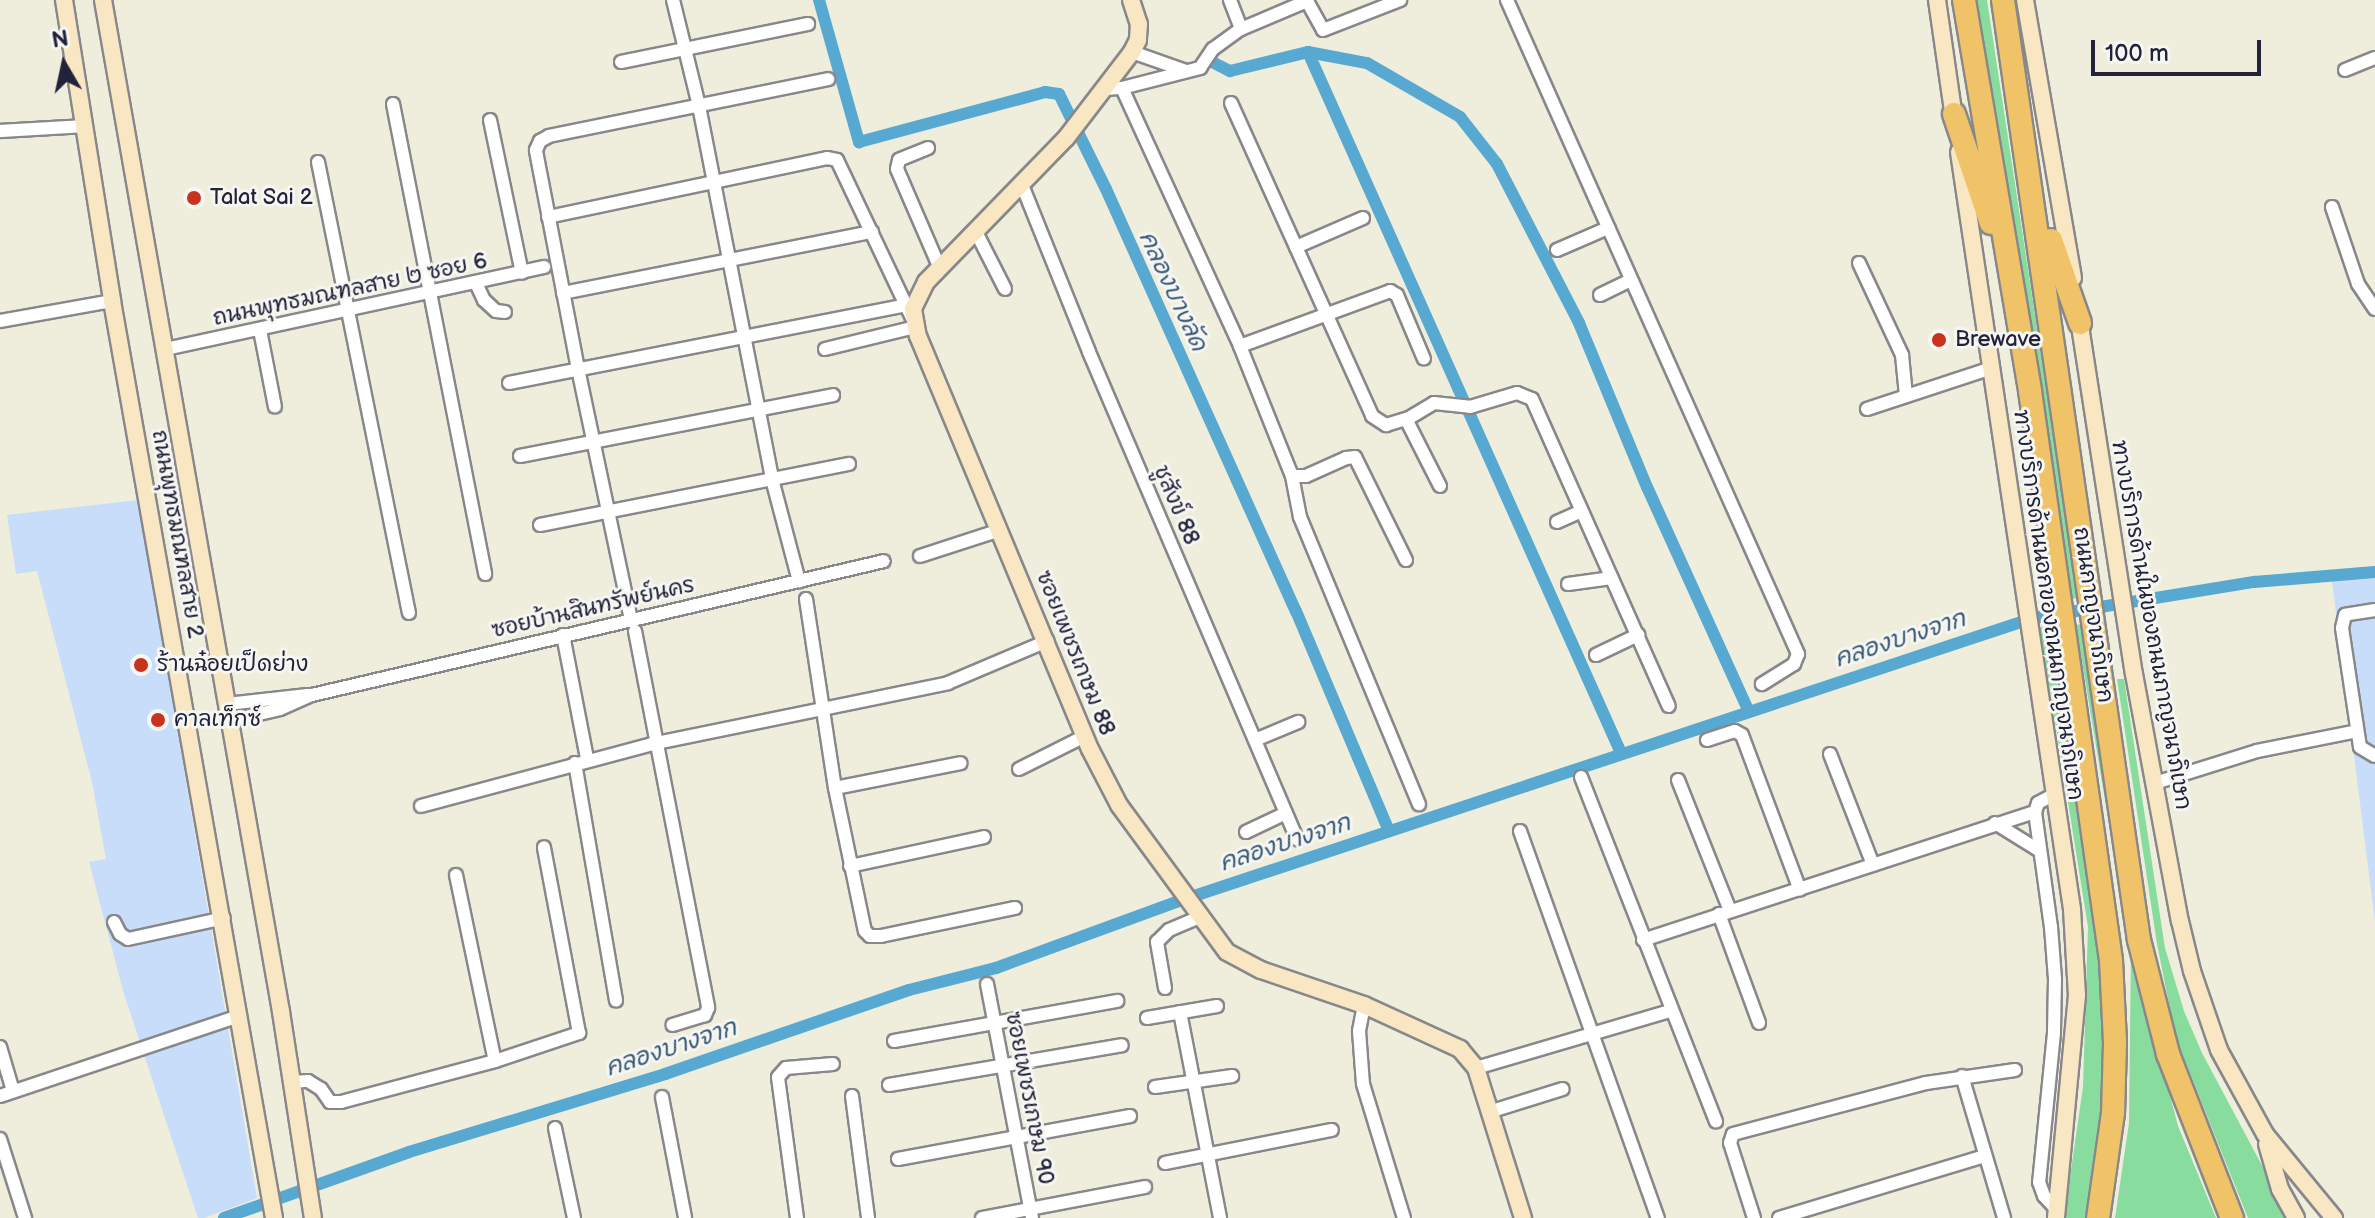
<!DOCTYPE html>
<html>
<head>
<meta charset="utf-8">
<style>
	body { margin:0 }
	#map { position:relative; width:2375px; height:1218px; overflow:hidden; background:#efeddb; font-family:"Balsamiq Sans","Playpen Sans Thai",sans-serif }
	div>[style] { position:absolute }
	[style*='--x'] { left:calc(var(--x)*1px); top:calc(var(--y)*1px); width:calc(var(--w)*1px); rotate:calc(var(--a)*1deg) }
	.built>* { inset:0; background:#c7ddf9 }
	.green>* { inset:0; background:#87dc9e }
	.canal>* { height:12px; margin:-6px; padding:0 6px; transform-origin:6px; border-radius:6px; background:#57a9d2 }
	.roads { filter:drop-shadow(2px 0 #88888b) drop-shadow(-2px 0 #88888b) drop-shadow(0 2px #88888b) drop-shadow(0 -2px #88888b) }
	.street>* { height:12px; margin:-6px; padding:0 6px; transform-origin:6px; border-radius:6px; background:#fff }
	.secondary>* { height:16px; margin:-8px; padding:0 8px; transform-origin:8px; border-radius:8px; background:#f9e7c3 }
	.highway>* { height:22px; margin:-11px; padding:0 11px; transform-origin:11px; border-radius:11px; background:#f0c369 }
	.dots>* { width:22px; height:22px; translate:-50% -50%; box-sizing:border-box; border:4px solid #f6f6f2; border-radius:50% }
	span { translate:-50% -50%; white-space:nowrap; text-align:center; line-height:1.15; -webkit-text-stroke:6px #f6f6f2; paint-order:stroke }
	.poi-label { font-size:22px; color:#22223b }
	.left { translate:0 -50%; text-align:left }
	.street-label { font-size:22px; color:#22223b }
	.water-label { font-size:24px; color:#375877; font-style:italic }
	.north { position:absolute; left:24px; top:24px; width:80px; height:80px; -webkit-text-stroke:6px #f6f6f2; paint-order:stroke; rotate:351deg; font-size:22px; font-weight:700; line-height:32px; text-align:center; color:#22223b }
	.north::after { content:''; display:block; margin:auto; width:28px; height:36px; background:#22223b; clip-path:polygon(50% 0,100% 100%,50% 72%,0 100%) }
	.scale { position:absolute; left:2091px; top:40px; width:170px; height:36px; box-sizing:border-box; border:4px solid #22223b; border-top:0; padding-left:10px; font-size:24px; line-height:28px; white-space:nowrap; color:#22223b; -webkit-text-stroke:6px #f6f6f2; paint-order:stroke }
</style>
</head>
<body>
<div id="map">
	<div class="built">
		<div style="clip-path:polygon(138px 500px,257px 1198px,204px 1218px,198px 1218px,124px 994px,89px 862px,106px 859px,92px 782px,37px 571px,16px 574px,7px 515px)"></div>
		<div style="clip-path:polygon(2375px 578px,2375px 922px,2332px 581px)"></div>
	</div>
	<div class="green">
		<div style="clip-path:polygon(1974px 0,1987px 0,2078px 598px,2070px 599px)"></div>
		<div style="clip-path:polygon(2082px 624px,2126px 904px,2122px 903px,2076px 625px)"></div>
		<div style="clip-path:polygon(2049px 626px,2103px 981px,2102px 1137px,2086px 1218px,2064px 1218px,2083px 1087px,2088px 927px,2040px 627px)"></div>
		<div style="clip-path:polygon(2117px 679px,2124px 679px,2165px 948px,2184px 1011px,2202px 1053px,2290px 1218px,2248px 1218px,2176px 1038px,2157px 944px)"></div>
		<div style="clip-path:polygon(2131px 948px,2178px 1126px,2216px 1218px,2115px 1218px,2129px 1123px)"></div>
	</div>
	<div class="canal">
		<div style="--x:819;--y:0;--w:148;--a:74.3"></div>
		<div style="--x:859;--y:142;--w:193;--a:-15"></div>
		<div style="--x:1045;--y:92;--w:14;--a:8"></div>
		<div style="--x:1059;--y:94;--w:106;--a:63.7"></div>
		<div style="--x:1106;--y:189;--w:463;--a:65.8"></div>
		<div style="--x:1296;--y:611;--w:239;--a:67.1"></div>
		<div style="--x:1308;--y:52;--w:60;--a:10.6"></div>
		<div style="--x:1367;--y:63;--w:108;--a:30.1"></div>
		<div style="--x:1460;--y:117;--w:60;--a:51.8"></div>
		<div style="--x:1497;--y:164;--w:179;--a:62.7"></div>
		<div style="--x:1579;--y:323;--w:178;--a:67.5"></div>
		<div style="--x:1647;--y:487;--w:245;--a:65.6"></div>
		<div style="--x:1214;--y:63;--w:18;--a:27"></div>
		<div style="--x:1230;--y:71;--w:80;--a:-13.7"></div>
		<div style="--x:1308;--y:52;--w:768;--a:65.94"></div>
		<div style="--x:224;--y:1218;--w:196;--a:-19.6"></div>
		<div style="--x:409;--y:1152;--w:268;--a:-16.9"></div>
		<div style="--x:665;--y:1074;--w:258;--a:-19"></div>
		<div style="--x:909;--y:990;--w:90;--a:-14.2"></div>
		<div style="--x:996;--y:968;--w:201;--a:-20.1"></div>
		<div style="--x:1185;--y:899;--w:893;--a:-18.33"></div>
		<div style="--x:2033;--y:618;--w:224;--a:-9.3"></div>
		<div style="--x:2254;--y:582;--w:121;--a:-4.7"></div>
	</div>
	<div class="roads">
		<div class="street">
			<div style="--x:673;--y:0;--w:109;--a:76.2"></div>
			<div style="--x:699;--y:106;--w:380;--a:78.9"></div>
			<div style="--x:772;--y:479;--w:106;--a:75.2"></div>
			<div style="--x:1230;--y:0;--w:31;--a:69"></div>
			<div style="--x:1507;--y:0;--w:716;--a:66.01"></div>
			<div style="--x:1798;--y:654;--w:11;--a:112"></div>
			<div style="--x:1794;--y:664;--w:38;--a:148"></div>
			<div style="--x:1132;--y:52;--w:57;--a:19.4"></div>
			<div style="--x:621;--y:62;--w:191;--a:-11.5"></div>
			<div style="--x:2345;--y:70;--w:32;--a:-22"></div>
			<div style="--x:1122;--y:88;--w:81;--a:-14.4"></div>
			<div style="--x:1200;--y:68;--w:23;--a:-56"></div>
			<div style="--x:1213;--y:49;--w:34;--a:-36"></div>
			<div style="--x:1241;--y:29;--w:72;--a:-23"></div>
			<div style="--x:1307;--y:1;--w:33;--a:61"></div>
			<div style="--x:1323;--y:30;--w:83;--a:-21.3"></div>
			<div style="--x:1106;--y:89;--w:16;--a:-4"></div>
			<div style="--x:1122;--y:88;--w:284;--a:65.4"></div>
			<div style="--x:1240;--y:346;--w:140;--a:68.2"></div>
			<div style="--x:1292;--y:476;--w:42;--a:79"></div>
			<div style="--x:1300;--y:517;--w:311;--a:67.5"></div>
			<div style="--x:1231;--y:103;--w:343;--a:65.7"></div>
			<div style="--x:1372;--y:416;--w:17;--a:33"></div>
			<div style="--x:1386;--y:425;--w:24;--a:-17"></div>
			<div style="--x:1409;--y:418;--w:29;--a:-31"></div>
			<div style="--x:1434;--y:403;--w:36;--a:6"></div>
			<div style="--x:1470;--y:407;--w:49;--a:-16.6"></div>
			<div style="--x:1517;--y:393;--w:16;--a:22"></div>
			<div style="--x:1532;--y:399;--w:336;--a:66"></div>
			<div style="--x:393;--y:104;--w:479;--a:78.9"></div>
			<div style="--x:490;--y:120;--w:156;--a:78.2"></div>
			<div style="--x:0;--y:131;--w:84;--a:-3.4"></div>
			<div style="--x:928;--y:148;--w:31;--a:158"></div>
			<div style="--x:899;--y:160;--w:9;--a:103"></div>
			<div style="--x:897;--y:169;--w:106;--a:66.6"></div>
			<div style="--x:318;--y:162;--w:460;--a:78.6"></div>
			<div style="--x:1022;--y:185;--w:180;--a:68.1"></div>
			<div style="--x:1089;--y:352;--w:530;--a:66.87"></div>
			<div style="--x:2332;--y:207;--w:81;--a:71.3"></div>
			<div style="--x:2358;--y:284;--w:30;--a:56"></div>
			<div style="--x:548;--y:217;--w:285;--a:-11.9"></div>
			<div style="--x:827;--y:158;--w:10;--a:11"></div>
			<div style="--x:837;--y:160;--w:177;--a:64.6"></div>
			<div style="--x:975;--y:230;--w:66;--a:63"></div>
			<div style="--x:1296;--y:247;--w:73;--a:-23.4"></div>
			<div style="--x:1557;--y:250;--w:56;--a:-23.3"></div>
			<div style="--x:1859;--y:263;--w:102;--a:64.9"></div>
			<div style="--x:1902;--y:355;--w:41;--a:84.4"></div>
			<div style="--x:476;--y:283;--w:19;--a:65"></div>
			<div style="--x:484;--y:300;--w:16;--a:43"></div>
			<div style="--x:496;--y:311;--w:9;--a:6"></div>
			<div style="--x:563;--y:293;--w:315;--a:-11.2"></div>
			<div style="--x:1600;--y:295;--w:34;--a:-26"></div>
			<div style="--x:0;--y:321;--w:114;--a:-10.1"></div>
			<div style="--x:260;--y:330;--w:78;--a:79"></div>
			<div style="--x:1240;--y:346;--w:160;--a:-20.1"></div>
			<div style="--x:1390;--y:291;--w:8;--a:30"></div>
			<div style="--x:1397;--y:295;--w:69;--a:67.1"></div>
			<div style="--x:165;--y:349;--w:388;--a:-12.2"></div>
			<div style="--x:825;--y:349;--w:93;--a:-13.7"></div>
			<div style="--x:509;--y:383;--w:405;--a:-11.1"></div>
			<div style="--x:1867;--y:409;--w:132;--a:-18.2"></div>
			<div style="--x:1406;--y:419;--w:75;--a:63.1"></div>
			<div style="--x:520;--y:456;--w:319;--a:-11"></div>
			<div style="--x:1292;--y:476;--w:14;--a:0"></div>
			<div style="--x:1306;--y:476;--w:44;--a:-24.2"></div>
			<div style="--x:1346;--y:458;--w:9;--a:-6"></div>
			<div style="--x:1355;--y:457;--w:115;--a:63.7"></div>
			<div style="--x:1557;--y:522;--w:27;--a:-24"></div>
			<div style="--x:540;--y:525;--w:315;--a:-11.2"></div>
			<div style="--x:920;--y:556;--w:84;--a:-18"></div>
			<div style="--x:1568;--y:584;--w:44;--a:-7.8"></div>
			<div style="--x:806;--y:599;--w:191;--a:81.3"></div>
			<div style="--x:835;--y:788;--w:146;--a:78.2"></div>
			<div style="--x:865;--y:931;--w:7;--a:45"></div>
			<div style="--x:870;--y:936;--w:11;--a:0"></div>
			<div style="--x:881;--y:936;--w:137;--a:-11.8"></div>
			<div style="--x:2375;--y:610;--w:30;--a:171"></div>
			<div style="--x:2345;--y:615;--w:13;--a:103"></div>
			<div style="--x:2342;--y:628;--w:120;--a:81.4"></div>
			<div style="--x:2360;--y:747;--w:17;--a:31"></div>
			<div style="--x:631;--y:620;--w:257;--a:-101.9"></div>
			<div style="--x:578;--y:369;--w:223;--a:-100.9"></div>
			<div style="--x:536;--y:150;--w:10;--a:-66"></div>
			<div style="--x:540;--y:141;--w:10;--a:-29"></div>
			<div style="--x:549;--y:136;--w:285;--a:-11.5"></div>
			<div style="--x:635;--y:631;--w:384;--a:79"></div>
			<div style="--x:708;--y:1008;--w:8;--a:113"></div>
			<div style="--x:705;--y:1015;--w:34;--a:163"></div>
			<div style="--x:563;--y:635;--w:126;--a:79"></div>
			<div style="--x:1596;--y:655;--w:47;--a:-25.5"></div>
			<div style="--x:227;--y:704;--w:81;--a:-6.4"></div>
			<div style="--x:229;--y:721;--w:52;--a:-13.2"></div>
			<div style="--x:280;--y:709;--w:35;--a:-24"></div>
			<div style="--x:312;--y:695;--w:587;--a:-13.18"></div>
			<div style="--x:1255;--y:740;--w:47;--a:-22.7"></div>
			<div style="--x:1707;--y:740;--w:29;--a:-18"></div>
			<div style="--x:1735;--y:731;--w:8;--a:30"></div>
			<div style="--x:1742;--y:735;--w:165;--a:69.5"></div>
			<div style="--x:1830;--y:754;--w:119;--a:68.8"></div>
			<div style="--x:575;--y:763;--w:241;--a:80.2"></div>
			<div style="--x:1019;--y:769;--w:74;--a:-26.6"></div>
			<div style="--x:1581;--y:777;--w:370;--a:68.6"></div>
			<div style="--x:1678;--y:780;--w:141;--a:68.3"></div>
			<div style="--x:2155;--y:783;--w:107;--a:-17.4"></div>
			<div style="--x:2257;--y:751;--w:102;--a:-11.3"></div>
			<div style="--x:835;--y:788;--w:128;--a:-11.2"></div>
			<div style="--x:2053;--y:795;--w:17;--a:152"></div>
			<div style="--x:2038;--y:803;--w:9;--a:108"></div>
			<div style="--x:2035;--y:812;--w:116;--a:82.1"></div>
			<div style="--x:2051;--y:927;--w:52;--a:85.6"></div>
			<div style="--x:2055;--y:979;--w:54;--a:91.1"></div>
			<div style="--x:2054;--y:1033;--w:150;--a:95.7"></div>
			<div style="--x:2039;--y:1182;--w:15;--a:70"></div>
			<div style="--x:2044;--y:1196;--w:19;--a:47"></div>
			<div style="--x:421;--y:806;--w:239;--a:-15"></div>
			<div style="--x:652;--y:744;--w:302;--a:-11.6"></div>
			<div style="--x:948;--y:683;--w:108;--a:-23"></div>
			<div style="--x:1995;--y:823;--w:53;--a:31.9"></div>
			<div style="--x:1520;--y:831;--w:411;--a:70.4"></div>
			<div style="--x:1246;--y:832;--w:44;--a:-25.4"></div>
			<div style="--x:850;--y:866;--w:137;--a:-12.2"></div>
			<div style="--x:456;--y:875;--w:190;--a:78.2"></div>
			<div style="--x:1719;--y:914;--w:116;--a:69.8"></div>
			<div style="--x:114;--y:922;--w:13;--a:63"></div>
			<div style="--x:120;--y:934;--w:9;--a:32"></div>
			<div style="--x:128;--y:939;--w:98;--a:-12.3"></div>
			<div style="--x:1643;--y:940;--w:412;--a:-18.1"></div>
			<div style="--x:987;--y:984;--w:238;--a:79.1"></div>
			<div style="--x:1165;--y:988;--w:47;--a:-99.9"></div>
			<div style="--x:1157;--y:942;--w:17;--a:-45"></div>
			<div style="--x:1169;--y:930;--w:34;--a:-23"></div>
			<div style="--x:1364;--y:1005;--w:26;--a:101"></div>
			<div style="--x:1359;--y:1031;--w:53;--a:85.7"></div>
			<div style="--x:1363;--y:1084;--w:140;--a:73"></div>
			<div style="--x:1180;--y:1012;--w:210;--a:79"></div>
			<div style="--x:1147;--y:1018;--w:71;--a:-9.7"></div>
			<div style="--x:894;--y:1041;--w:227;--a:-10.2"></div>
			<div style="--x:0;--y:1047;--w:46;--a:73.5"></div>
			<div style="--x:1476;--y:1068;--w:202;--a:-16.4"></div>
			<div style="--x:1962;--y:1076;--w:148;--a:73.5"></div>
			<div style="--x:292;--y:1082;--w:16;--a:-4"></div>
			<div style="--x:308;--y:1081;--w:15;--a:32"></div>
			<div style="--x:321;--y:1089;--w:16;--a:55"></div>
			<div style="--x:330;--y:1102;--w:11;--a:0"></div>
			<div style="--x:341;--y:1102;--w:159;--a:-14.9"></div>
			<div style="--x:495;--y:1061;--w:89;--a:-18.4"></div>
			<div style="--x:579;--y:1033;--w:189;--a:-100.7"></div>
			<div style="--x:889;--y:1085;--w:236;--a:-9.7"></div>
			<div style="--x:1155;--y:1087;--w:78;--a:-8.1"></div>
			<div style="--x:0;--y:1096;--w:252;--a:-18.5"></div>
			<div style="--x:852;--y:1096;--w:123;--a:82.5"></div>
			<div style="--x:662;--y:1097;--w:123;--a:79.2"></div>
			<div style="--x:1489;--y:1112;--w:77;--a:-17.3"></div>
			<div style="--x:555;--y:1128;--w:92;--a:78.1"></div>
			<div style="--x:0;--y:1139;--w:83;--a:72.4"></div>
			<div style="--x:898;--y:1159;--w:236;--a:-10.5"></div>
			<div style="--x:1165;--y:1163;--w:170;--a:-11.2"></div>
			<div style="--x:797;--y:1218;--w:142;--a:-97.7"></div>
			<div style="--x:778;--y:1077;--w:12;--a:-48"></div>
			<div style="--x:786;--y:1068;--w:47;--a:-4.9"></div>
			<div style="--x:982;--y:1218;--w:166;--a:-10.8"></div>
			<div style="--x:1754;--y:1218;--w:79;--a:-107.7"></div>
			<div style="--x:1730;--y:1143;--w:9;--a:-72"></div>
			<div style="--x:1733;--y:1134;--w:200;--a:-14.8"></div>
			<div style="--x:1926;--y:1083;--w:90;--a:-8.3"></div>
			<div style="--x:1779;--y:1218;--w:214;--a:-16.8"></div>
		</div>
		<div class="secondary">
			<div style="--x:64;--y:0;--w:305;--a:80.9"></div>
			<div style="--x:112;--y:301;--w:931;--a:79.98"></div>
			<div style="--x:103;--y:0;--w:1028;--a:80.02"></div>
			<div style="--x:281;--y:1012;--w:208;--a:81.2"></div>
			<div style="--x:1131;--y:0;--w:25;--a:72"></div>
			<div style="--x:1139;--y:24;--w:16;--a:94"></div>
			<div style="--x:1138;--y:40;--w:13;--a:117"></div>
			<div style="--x:1132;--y:52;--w:108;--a:127.5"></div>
			<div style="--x:1066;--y:138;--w:201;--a:134.2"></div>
			<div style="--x:926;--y:282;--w:30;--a:116"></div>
			<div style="--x:913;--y:309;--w:27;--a:80"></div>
			<div style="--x:918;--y:336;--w:447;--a:67.4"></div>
			<div style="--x:1090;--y:749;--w:63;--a:62.6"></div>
			<div style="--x:1119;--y:805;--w:182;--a:53.7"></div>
			<div style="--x:1227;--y:952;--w:38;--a:28"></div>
			<div style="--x:1261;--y:970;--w:109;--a:18.8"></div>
			<div style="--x:1364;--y:1005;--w:106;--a:24.6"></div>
			<div style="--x:1460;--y:1049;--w:25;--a:50"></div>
			<div style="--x:1476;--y:1068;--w:157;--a:72.6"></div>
			<div style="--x:1937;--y:0;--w:126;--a:81.8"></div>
			<div style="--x:2025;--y:0;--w:282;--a:80.2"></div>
			<div style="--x:1959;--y:152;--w:765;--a:81.51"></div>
			<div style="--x:2072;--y:909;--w:86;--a:86.7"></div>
			<div style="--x:2077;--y:995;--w:224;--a:95.4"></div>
			<div style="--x:2078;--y:313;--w:365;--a:81.2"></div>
			<div style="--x:2134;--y:674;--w:251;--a:79.5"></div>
			<div style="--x:2180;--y:921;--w:51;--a:76.5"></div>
			<div style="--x:2192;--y:971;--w:83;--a:71.1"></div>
			<div style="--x:2219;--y:1050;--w:96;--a:61.3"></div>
			<div style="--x:2265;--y:1134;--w:109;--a:50.6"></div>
			<div style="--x:2267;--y:1144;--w:47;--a:73.9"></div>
			<div style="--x:2280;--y:1189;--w:33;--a:61"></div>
		</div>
		<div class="highway">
			<div style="--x:1964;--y:0;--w:397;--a:80.4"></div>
			<div style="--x:2030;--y:391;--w:575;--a:81.9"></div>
			<div style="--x:2111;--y:960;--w:83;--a:87.2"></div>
			<div style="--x:2115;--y:1043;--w:70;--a:91.6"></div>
			<div style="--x:2113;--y:1113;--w:106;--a:98.1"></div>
			<div style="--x:2003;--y:0;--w:950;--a:81.77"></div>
			<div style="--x:2139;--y:940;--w:118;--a:75.7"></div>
			<div style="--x:2168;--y:1054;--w:176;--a:68.7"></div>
			<div style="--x:1954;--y:114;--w:115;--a:71.3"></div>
			<div style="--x:2051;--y:240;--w:88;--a:70.7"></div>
		</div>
	</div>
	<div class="dots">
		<div style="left:194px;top:198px;background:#c8321e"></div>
		<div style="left:1939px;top:340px;background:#c8321e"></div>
		<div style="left:141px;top:665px;background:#c8321e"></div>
		<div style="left:158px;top:720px;background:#c8321e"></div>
	</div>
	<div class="poi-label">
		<span class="left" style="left:210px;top:198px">Talat Sai 2</span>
		<span class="left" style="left:1955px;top:340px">Brewave</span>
		<span class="left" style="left:157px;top:665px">ร้านฉ๋อยเป็ดย่าง</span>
		<span class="left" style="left:174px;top:720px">คาลเท็กซ์</span>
	</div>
	<div class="street-label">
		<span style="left:350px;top:290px;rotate:-12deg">ถนนพุทธมณฑลสาย ๒ ซอย 6</span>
		<span style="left:1176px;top:505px;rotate:67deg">ชูสังข์ 88</span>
		<span style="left:177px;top:534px;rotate:80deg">ถนนพุทธมณฑลสาย 2</span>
		<span style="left:2048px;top:605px;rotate:82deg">ทางบริการด้านนอกของถนนกาญจนาภิเษก</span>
		<span style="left:593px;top:608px;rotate:-13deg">ซอยบ้านสินทรัพย์นคร</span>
		<span style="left:2093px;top:615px;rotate:82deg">ถนนกาญจนาภิเษก</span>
		<span style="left:2151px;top:625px;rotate:80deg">ทางบริการด้านในของถนนกาญจนาภิเษก</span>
		<span style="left:1075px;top:653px;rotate:68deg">ซอยเพชรเกษม 88</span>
		<span style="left:1029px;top:1098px;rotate:79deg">ซอยเพชรเกษม 90</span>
	</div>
	<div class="water-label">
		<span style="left:1173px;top:291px;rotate:65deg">คลองบางลัด</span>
		<span style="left:1900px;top:639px;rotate:-18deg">คลองบางจาก</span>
		<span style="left:1285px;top:843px;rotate:-18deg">คลองบางจาก</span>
		<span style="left:671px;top:1048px;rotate:-18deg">คลองบางจาก</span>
	</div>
	<div class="north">N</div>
	<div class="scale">100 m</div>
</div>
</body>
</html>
